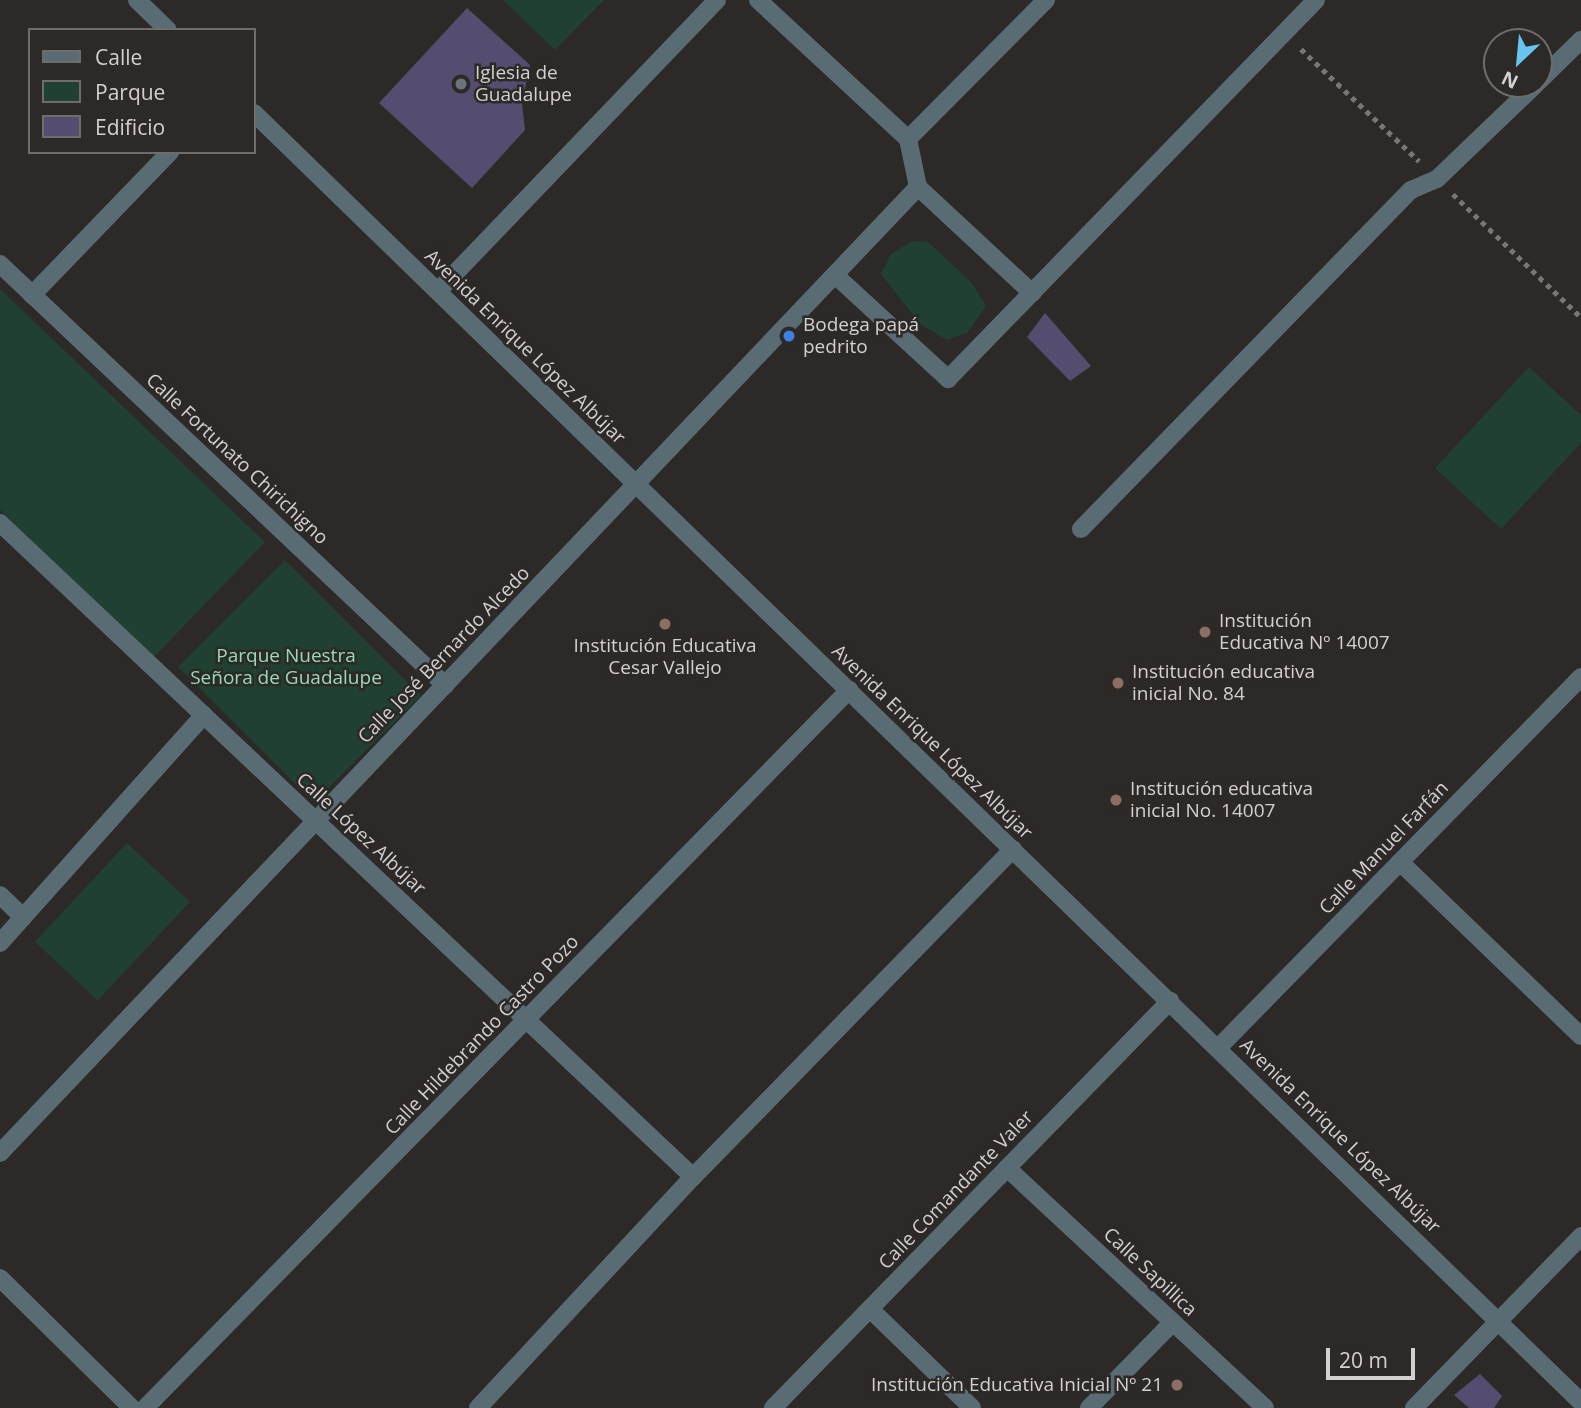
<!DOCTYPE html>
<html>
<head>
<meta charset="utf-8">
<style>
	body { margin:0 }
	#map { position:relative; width:1581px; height:1408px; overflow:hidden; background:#2d2927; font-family:"Open Sans",sans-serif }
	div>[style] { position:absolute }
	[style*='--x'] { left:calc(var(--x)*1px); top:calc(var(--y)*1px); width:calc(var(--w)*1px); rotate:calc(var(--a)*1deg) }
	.green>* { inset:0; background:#204031; transform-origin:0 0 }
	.building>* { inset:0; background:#544d70 }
	.path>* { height:4.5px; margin-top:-2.25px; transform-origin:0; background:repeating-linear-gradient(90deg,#787573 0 5px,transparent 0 10px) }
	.minor>* { height:18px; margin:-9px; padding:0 9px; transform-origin:9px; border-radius:9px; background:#596c74 }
	.dots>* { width:19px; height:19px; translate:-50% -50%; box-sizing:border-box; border:4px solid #2d2927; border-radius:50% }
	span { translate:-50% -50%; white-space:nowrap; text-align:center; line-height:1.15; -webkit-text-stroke:5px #2d2927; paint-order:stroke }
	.poi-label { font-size:19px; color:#d3d0cf }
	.left { translate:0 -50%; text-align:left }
	.right { translate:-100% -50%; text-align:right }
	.street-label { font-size:19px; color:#d3d0cf }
	.park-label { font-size:19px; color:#94dcb9 }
	.legend { position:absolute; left:28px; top:28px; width:228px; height:126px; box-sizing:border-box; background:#2d2927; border:2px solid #6f6c6a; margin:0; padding:9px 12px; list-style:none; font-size:21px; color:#d3d0cf }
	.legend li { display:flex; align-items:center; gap:14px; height:35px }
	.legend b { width:35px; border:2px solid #6f6c6a }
	.north { position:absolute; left:1483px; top:28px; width:70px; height:70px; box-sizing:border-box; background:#2d2927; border:2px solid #6f6c6a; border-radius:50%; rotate:206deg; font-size:19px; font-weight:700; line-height:28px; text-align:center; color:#d3d0cf }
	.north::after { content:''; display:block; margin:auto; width:24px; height:32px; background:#68c4f0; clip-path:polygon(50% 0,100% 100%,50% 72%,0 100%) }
	.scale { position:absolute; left:1326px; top:1348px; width:89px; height:32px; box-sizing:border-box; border:4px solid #d3d0cf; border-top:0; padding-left:9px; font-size:21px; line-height:24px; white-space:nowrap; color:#d3d0cf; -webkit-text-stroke:5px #2d2927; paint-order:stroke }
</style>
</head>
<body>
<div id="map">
	<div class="green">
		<div style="clip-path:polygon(503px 0,604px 0,555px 50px)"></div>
		<div style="clip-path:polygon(912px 241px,928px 242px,972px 283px,986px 306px,967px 333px,947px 340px,920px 324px,881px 274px,891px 254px)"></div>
		<div style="clip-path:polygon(0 289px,265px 542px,154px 657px,0 510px)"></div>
		<div style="clip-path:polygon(1529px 367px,1581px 415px,1581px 443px,1501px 529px,1435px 468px)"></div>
		<div style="left:285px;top:560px;width:192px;height:151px;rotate:45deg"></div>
		<div style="left:127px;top:843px;width:86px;height:135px;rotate:43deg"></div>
	</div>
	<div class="building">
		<div style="clip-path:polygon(467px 8px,530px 65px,522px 103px,525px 130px,472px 188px,379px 103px)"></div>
		<div style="clip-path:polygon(1045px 313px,1091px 366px,1070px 381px,1027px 337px)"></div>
		<div style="clip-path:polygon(1480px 1374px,1502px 1396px,1494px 1408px,1469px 1408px,1454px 1395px)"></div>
	</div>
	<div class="path">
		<div style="--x:1301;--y:49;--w:163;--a:43.5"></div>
		<div style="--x:1453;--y:194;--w:178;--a:43.9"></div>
	</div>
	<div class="minor">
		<div style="--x:137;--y:0;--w:43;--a:44.1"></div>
		<div style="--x:758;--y:0;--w:205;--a:42.8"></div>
		<div style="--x:908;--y:139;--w:49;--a:78.2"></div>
		<div style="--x:918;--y:187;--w:156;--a:42.9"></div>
		<div style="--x:1539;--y:81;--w:59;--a:-44.3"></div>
		<div style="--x:254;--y:113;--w:1850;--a:44.17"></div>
		<div style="--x:908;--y:139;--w:196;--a:-45.2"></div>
		<div style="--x:0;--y:264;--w:613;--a:43.41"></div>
		<div style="--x:835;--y:275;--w:154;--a:42.6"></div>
		<div style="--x:948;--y:379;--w:528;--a:-45.84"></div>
		<div style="--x:438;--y:291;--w:403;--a:-46.2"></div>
		<div style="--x:32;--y:295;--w:199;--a:-46"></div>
		<div style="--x:0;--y:523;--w:953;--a:43.34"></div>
		<div style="--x:1081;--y:529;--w:473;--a:-45.8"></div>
		<div style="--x:1411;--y:190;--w:28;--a:-23"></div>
		<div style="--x:1437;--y:179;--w:137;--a:-43.8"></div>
		<div style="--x:1400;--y:862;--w:251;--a:43.9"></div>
		<div style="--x:0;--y:895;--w:32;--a:44"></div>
		<div style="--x:0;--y:943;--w:306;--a:-48.2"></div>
		<div style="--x:1218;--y:1048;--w:519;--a:-45.62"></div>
		<div style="--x:0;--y:1153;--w:1333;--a:-46.46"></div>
		<div style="--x:1007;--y:1168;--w:352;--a:42.9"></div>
		<div style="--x:0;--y:1278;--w:185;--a:44.6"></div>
		<div style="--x:870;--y:1309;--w:142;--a:44.1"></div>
		<div style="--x:145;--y:1408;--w:1006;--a:-45.56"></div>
		<div style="--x:478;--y:1408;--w:316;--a:-47.1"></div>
		<div style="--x:693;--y:1177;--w:458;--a:-45.7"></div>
		<div style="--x:773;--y:1408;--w:569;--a:-45.71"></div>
		<div style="--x:1089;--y:1408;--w:120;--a:-45.7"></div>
		<div style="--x:1414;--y:1408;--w:240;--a:-45.8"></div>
	</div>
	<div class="dots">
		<div style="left:461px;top:84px;background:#6b7280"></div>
		<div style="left:789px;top:336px;background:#3f7fe0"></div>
		<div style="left:665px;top:624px;background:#8d6e63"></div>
		<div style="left:1205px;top:632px;background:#8d6e63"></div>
		<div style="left:1118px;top:683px;background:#8d6e63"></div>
		<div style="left:1116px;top:800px;background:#8d6e63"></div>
		<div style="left:1177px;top:1385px;background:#8d6e63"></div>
	</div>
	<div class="poi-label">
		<span class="left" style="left:475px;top:84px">Iglesia de<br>Guadalupe</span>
		<span class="left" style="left:803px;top:336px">Bodega papá<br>pedrito</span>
		<span class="left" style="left:1219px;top:632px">Institución<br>Educativa Nº 14007</span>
		<span style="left:665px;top:657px">Institución Educativa<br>Cesar Vallejo</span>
		<span class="left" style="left:1132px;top:683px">Institución educativa<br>inicial No. 84</span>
		<span class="left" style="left:1130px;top:800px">Institución educativa<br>inicial No. 14007</span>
		<span class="right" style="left:1163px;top:1385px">Institución Educativa Inicial Nº 21</span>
	</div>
	<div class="street-label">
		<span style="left:525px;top:347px;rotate:44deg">Avenida Enrique López Albújar</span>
		<span style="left:237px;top:459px;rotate:43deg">Calle Fortunato Chirichigno</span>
		<span style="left:444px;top:655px;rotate:-46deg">Calle José Bernardo Alcedo</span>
		<span style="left:932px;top:742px;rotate:44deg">Avenida Enrique López Albújar</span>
		<span style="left:361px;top:834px;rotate:43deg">Calle López Albújar</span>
		<span style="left:1384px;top:848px;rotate:-46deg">Calle Manuel Farfán</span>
		<span style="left:482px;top:1035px;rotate:-46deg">Calle Hildebrando Castro Pozo</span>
		<span style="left:1340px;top:1136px;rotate:44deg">Avenida Enrique López Albújar</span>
		<span style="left:956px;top:1190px;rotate:-46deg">Calle Comandante Valer</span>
		<span style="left:1150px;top:1272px;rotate:43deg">Calle Sapillica</span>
	</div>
	<div class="park-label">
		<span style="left:286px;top:667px">Parque Nuestra<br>Señora de Guadalupe</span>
	</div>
	<ul class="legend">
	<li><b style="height:9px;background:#596c74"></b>Calle</li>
	<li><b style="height:19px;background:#204031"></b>Parque</li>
	<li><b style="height:19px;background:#544d70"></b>Edificio</li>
	</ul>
	<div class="north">N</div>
	<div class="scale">20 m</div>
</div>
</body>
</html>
